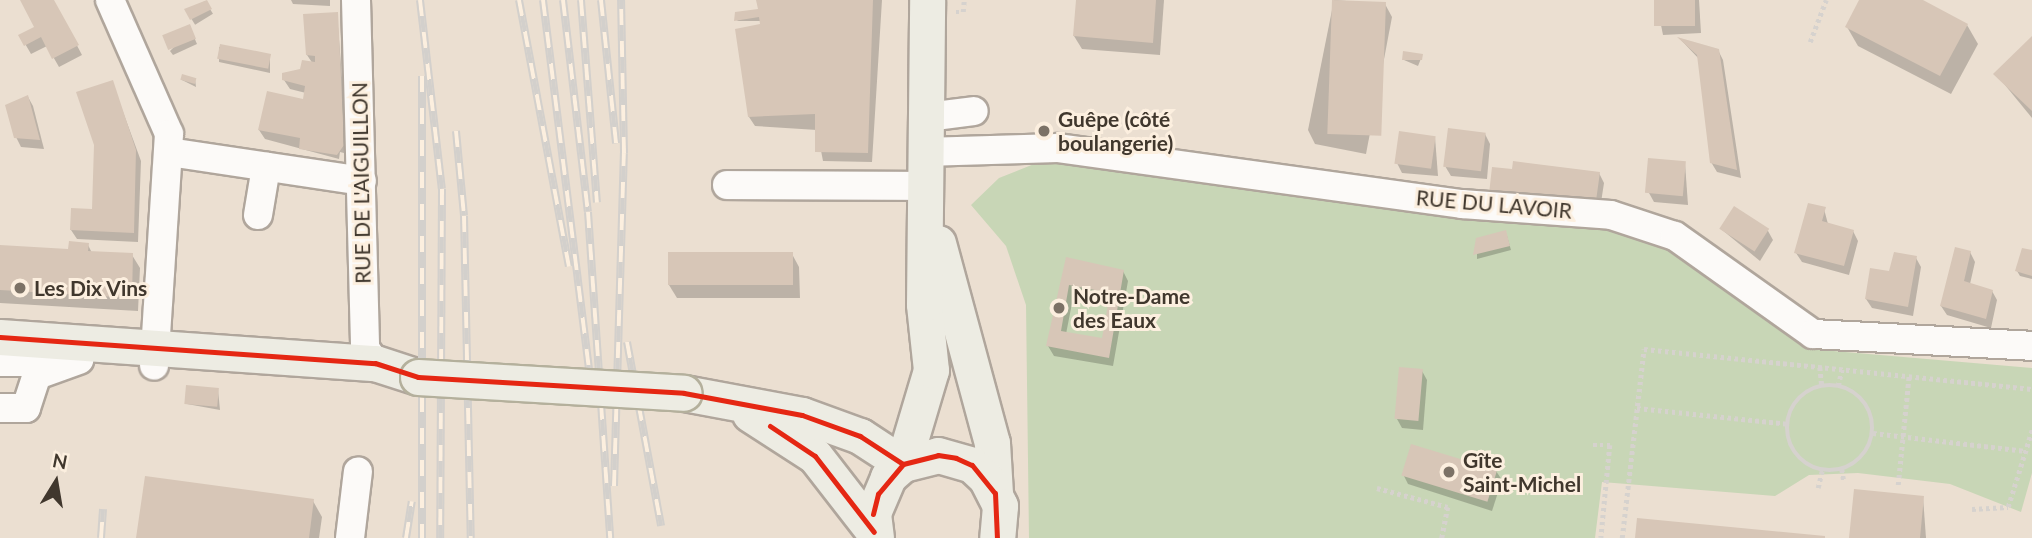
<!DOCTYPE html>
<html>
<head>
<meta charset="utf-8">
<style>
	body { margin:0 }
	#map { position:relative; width:2032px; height:538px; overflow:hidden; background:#ebdfd1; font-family:Lato,sans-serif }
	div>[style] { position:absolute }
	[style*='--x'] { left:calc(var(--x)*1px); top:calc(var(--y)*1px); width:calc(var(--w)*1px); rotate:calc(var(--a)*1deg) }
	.green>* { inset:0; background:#c8d6b6 }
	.shadow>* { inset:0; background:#0003; transform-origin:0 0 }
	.building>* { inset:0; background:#d7c6b7; transform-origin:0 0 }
	.path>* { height:4.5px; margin-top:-2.25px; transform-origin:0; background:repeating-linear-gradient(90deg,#d6d2ce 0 3.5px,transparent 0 7px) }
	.path>.ring { margin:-2.25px; padding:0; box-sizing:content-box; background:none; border:4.5px solid #d6d2ce; border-radius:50% }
	.roads { filter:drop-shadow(2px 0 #b0a69c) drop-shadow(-2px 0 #b0a69c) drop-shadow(0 2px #b0a69c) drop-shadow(0 -2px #b0a69c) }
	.minor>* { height:28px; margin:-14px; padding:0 14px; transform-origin:14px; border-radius:14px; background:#fcfaf8 }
	.major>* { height:35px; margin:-17.5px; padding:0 17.5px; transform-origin:17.5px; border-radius:17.5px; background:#edece3 }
	.rail>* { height:8px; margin-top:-4px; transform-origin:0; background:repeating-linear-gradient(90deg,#fcefdf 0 16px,#d3d0cc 0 32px); box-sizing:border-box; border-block:2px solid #d3d0cc }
	.bridges { filter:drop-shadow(2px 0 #b4b09c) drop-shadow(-2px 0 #b4b09c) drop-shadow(0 2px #b4b09c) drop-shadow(0 -2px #b4b09c) }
	.major-bridge>* { height:35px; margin:-17.5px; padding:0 17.5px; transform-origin:17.5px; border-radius:17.5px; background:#edece3 }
	.bus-1>* { height:5px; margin:-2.5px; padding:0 2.5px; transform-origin:2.5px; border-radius:2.5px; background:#e52713 }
	.dots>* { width:19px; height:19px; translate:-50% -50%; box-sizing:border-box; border:4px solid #fcefdf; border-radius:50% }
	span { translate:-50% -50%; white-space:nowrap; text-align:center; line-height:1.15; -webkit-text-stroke:6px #fcefdf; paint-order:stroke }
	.poi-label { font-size:21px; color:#40372d; font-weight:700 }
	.left { translate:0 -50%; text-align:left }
	.street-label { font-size:21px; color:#40372d }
	.north { position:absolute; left:21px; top:447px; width:70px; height:70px; -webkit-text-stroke:5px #fcefdf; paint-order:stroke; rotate:11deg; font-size:19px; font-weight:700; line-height:28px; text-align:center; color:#40372d }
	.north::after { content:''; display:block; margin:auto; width:24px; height:32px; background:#40372d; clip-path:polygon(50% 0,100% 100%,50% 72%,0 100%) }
</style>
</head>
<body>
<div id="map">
	<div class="green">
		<div style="clip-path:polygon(1044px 160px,1542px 215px,1648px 235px,1810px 349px,2032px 368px,2032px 473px,2021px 512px,1950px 484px,1858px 473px,1809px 475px,1775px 496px,1602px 482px,1595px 538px,1029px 538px,1026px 305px,1006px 246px,971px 205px,999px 178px)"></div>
	</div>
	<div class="shadow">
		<div style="clip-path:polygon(22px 0,53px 0,82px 55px,59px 67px,47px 46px,31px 54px,20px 35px,36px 28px)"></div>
		<div style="clip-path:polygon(291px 0,330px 0,330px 6px,293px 4px)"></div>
		<div style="clip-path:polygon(758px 0,882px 0,872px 162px,823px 161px,817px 130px,755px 126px,749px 117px,761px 21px,736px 21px,760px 11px)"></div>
		<div style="clip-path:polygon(1077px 0,1164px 0,1160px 55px,1082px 49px,1074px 36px)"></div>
		<div style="clip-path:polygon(1334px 0,1385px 4px,1392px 17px,1366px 154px,1315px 144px,1308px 130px)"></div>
		<div style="clip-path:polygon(1656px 0,1699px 0,1701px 33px,1663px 35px)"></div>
		<div style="clip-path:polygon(1861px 0,1919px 0,1967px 25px,1978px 44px,1951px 94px,1858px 46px,1847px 27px)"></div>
		<div style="left:205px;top:1px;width:15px;height:21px;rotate:58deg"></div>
		<div style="clip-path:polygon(337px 14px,348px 154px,340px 152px,339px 159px,265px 139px,259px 130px,305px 101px,306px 93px,290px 89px,284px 80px,313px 64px,307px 55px)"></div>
		<div style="clip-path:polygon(191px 30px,197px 44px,173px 55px,170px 51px)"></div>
		<div style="clip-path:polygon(2032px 39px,2032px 118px,1996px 74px)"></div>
		<div style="clip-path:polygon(1681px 40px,1718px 50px,1723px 60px,1741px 178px,1717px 172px,1711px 162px,1700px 60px)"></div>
		<div style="clip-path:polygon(219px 47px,270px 56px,270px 73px,219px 62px)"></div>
		<div style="clip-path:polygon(1422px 56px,1418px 66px,1404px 60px)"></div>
		<div style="clip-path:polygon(195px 79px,196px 87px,182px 80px)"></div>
		<div style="clip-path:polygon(112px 82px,141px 161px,138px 242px,77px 239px,71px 230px,73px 210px,93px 210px)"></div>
		<div style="clip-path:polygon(28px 97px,33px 106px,44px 149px,21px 147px,16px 137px)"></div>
		<div style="clip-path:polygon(1485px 134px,1490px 144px,1487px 179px,1451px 176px,1445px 166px)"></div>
		<div style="clip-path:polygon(1435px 137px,1438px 176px,1402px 173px,1397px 163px)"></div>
		<div style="clip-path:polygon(1685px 163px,1688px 205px,1654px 202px,1649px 193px)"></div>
		<div style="clip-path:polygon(1599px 173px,1604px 183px,1600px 209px,1496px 202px)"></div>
		<div style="clip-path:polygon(1824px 209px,1828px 224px,1853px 231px,1858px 241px,1849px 275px,1802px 262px,1796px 253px)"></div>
		<div style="clip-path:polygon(1721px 229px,1768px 231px,1773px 240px,1760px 261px)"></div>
		<div style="clip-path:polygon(1507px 236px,1511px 250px,1477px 259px,1477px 239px)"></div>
		<div style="clip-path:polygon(88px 245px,92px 253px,132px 255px,140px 268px,138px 311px,0 303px,0 247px,70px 251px)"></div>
		<div style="clip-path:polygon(1970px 252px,1975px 262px,1970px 284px,1992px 291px,1997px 300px,1991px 328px,1947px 315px,1941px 306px)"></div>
		<div style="clip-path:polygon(2032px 252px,2032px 279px,2020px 276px,2017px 271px)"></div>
		<div style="clip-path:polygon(670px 253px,792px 254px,799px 267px,800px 298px,677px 298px,669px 285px)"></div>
		<div style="clip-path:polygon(1916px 258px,1921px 267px,1913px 316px,1872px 308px,1866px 299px)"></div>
		<div style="clip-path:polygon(evenodd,1067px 260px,1123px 271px,1128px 281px,1113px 366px,1054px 356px,1048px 346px,1067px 260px,1074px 293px,1110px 301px,1103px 340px,1066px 334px,1074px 293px)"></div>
		<div style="clip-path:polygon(1422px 371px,1427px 380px,1423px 430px,1402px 428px,1397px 419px)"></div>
		<div style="clip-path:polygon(218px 390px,220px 410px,187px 404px)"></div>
		<div style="clip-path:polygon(1496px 471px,1502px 480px,1492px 511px,1408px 484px,1403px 474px)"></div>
		<div style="clip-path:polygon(1923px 497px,1926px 538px,1851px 538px)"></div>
		<div style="clip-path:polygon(313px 501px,322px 517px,319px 538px,138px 538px)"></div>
	</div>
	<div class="building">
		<div style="clip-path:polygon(20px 0,54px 0,79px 45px,52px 59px,41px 37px,24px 46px,18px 35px,34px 27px)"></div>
		<div style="clip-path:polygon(207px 0,212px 9px,190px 20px,184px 9px)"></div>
		<div style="clip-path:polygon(756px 0,873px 0,868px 153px,815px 152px,815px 114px,748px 117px,735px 29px,760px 24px,759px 17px,734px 21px,735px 12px,758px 9px)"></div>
		<div style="clip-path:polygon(1076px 0,1156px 0,1153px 43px,1073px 36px)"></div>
		<div style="left:1332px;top:0;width:54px;height:134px;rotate:2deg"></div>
		<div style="left:1654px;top:0;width:41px;height:26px"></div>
		<div style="clip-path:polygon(1859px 0,1923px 0,1968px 24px,1940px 76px,1845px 27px)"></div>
		<div style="clip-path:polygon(338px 12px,344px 145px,337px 155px,299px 149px,300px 138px,258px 130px,267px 91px,303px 99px,305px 86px,282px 80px,282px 73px,300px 69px,302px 60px,315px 62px,315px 56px,306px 55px,303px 14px)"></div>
		<div style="left:190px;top:24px;width:16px;height:30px;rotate:68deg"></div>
		<div style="clip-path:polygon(2032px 36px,2032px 111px,1993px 74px)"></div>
		<div style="clip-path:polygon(1677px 37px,1719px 49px,1737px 170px,1710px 163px,1697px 55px)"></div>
		<div style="left:220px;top:44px;width:52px;height:15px;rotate:11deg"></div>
		<div style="clip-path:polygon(1403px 51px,1423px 54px,1422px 60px,1402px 60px)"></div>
		<div style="left:182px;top:74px;width:15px;height:6px;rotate:16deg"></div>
		<div style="clip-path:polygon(113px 80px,136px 150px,134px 233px,70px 230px,71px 208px,92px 209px,94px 145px,76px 92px)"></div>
		<div style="clip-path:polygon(28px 95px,40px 140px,14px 138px,5px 105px)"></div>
		<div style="left:1448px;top:128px;width:38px;height:39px;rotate:7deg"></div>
		<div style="left:1399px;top:131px;width:37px;height:33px;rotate:8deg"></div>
		<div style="left:1648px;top:158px;width:38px;height:35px;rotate:5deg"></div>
		<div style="clip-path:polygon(1513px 161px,1600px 172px,1596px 201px,1489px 194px,1492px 167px,1512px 169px)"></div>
		<div style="clip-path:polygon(1808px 203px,1826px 207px,1822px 221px,1854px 230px,1844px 266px,1794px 253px)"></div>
		<div style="left:1734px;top:206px;width:42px;height:27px;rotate:33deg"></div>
		<div style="clip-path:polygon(1506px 230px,1510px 246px,1473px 255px,1476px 238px)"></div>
		<div style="clip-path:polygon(69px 241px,89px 243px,88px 251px,133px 253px,132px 298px,0 290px,0 245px,68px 249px)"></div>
		<div style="clip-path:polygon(1955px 247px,1971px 251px,1964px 281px,1993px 290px,1986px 319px,1940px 306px)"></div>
		<div style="clip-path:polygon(2022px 248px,2032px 250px,2032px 276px,2015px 271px)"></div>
		<div style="left:668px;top:252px;width:125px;height:33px"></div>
		<div style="clip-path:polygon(1894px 252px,1917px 256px,1908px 307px,1865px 299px,1870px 268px,1889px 271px)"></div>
		<div style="clip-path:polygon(evenodd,1066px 257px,1124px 270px,1109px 358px,1046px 346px,1066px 257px,1069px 285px,1110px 293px,1102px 338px,1061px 331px,1069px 285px)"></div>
		<div style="left:1399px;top:367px;width:24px;height:52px;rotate:5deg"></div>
		<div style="left:186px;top:385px;width:33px;height:19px;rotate:5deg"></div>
		<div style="left:1411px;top:444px;width:90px;height:33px;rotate:17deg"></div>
		<div style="clip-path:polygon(145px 476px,314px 499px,309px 538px,136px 538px)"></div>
		<div style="clip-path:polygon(1854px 489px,1924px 496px,1920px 538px,1849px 538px)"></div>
		<div style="clip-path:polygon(1637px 518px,1825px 536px,1825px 538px,1635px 538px)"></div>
	</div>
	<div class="path">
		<div style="--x:956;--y:12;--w:7;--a:0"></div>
		<div style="--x:963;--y:12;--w:12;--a:-85"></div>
		<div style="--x:1810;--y:42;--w:45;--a:-69.1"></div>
		<div style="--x:1820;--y:367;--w:19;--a:84"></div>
		<div class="ring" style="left:1787px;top:385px;width:81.5px;height:81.5px"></div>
		<div style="--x:1838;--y:386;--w:17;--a:-77"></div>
		<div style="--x:1637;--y:408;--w:152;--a:6"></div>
		<div style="--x:1873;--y:433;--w:154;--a:6.7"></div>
		<div style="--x:1593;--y:445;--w:17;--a:0"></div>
		<div style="--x:1610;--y:445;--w:93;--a:95.5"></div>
		<div style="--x:1842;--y:469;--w:13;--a:81"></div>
		<div style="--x:1898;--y:485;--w:111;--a:-84.3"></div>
		<div style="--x:1377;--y:488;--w:73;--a:15"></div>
		<div style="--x:1448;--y:507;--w:32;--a:101"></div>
		<div style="--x:1818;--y:488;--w:18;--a:-77"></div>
		<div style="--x:1972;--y:509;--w:36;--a:-3"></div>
		<div style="--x:2008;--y:507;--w:81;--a:-72.7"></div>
		<div style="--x:1622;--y:538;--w:190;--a:-83.4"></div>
		<div style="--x:1644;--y:349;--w:390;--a:5.9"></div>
	</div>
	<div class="roads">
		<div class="minor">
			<div style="--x:110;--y:0;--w:146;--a:66.2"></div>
			<div style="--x:169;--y:134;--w:232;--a:93.7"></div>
			<div style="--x:356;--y:0;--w:348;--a:88.5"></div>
			<div style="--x:365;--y:348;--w:18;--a:56"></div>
			<div style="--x:927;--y:117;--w:47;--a:-7.3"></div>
			<div style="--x:169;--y:152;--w:195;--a:8.5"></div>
			<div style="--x:924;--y:152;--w:134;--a:-1.7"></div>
			<div style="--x:1058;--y:148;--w:408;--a:7.9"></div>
			<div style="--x:1462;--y:204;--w:149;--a:4.2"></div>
			<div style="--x:1611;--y:215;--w:67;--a:18.2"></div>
			<div style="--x:1675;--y:236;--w:169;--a:35.4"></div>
			<div style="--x:1813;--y:334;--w:219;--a:3.1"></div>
			<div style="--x:727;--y:185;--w:197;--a:0.3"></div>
			<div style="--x:258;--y:215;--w:49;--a:-80.5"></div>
			<div style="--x:0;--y:362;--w:59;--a:0"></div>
			<div style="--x:0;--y:408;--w:26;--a:0"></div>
			<div style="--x:26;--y:408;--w:35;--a:-72"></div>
			<div style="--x:37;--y:375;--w:45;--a:-19.7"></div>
			<div style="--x:350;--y:538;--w:67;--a:-83.2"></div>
		</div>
		<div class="major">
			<div style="--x:938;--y:243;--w:207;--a:74.9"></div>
			<div style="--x:992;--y:443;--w:50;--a:86.6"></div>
			<div style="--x:0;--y:337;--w:376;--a:4"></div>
			<div style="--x:375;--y:363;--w:45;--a:18"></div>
			<div style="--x:684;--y:393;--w:120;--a:10.6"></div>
			<div style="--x:802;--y:415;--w:62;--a:19.9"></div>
			<div style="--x:860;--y:436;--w:51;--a:33.1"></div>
			<div style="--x:903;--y:464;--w:98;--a:-73.4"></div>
			<div style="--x:931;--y:370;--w:66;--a:-96.1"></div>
			<div style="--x:924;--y:304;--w:304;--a:-89.4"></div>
			<div style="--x:750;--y:414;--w:77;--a:32.9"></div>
			<div style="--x:815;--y:456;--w:96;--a:52.2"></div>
			<div style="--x:876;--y:538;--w:25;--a:-97"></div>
			<div style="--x:873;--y:513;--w:39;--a:-67"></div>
			<div style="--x:888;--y:477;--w:20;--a:-41"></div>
			<div style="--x:903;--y:464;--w:36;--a:-14"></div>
			<div style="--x:938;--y:455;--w:35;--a:16"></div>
			<div style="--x:972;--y:465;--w:19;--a:43"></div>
			<div style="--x:986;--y:478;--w:31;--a:63"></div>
			<div style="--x:1000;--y:506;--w:32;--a:95"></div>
		</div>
	</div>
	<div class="rail">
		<div style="--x:420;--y:0;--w:190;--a:83.4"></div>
		<div style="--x:442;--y:189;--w:349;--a:90.3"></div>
		<div style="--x:519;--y:0;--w:271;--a:79.4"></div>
		<div style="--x:543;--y:0;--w:391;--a:82.9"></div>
		<div style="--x:563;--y:0;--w:213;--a:83.3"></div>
		<div style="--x:588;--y:212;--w:327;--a:86.1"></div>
		<div style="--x:581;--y:0;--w:203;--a:85.5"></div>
		<div style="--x:601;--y:0;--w:144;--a:84"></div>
		<div style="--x:422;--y:76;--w:462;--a:90"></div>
		<div style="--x:456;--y:131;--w:85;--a:84.6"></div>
		<div style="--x:464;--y:216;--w:322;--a:88.8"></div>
		<div style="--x:627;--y:342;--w:187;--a:79.5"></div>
		<div style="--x:614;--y:486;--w:333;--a:-88.3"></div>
		<div style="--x:624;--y:153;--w:153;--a:-91.1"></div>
		<div style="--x:101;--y:538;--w:29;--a:-86"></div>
		<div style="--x:406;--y:538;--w:37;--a:-81"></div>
	</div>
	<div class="bridges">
		<div class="major-bridge">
			<div style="--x:418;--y:377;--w:266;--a:3.4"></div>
		</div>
	</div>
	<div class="bus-1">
		<div style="--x:0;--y:337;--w:376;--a:4"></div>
		<div style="--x:375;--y:363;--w:45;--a:18"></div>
		<div style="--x:418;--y:377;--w:266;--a:3.4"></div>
		<div style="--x:684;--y:393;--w:120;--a:10.6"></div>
		<div style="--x:802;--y:415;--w:62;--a:19.9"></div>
		<div style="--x:860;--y:436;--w:51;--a:33.1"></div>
		<div style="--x:770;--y:426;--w:54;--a:33.7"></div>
		<div style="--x:815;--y:456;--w:96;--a:52.2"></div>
		<div style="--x:873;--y:514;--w:21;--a:-76"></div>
		<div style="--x:878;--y:494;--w:39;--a:-50"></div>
		<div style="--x:903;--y:464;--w:36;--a:-14"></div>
		<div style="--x:938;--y:455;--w:18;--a:9"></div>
		<div style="--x:956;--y:458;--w:17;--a:24"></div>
		<div style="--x:972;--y:465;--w:36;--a:51"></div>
		<div style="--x:995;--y:493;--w:45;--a:87.5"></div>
	</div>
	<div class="dots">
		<div style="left:1044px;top:131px;background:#7c7266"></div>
		<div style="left:20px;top:288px;background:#7c7266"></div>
		<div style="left:1059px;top:308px;background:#7c7266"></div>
		<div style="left:1449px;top:472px;background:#7c7266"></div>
	</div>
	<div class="poi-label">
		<span class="left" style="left:1058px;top:131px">Guêpe (côté<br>boulangerie)</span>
		<span class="left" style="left:34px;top:288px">Les Dix Vins</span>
		<span class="left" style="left:1073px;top:308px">Notre-Dame<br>des Eaux</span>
		<span class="left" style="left:1463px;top:472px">Gîte<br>Saint-Michel</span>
	</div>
	<div class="street-label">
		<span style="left:361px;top:183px;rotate:-91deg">RUE DE L'AIGUILLON</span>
		<span style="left:1494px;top:204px;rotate:5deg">RUE DU LAVOIR</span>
	</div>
	<div class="north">N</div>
</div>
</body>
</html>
